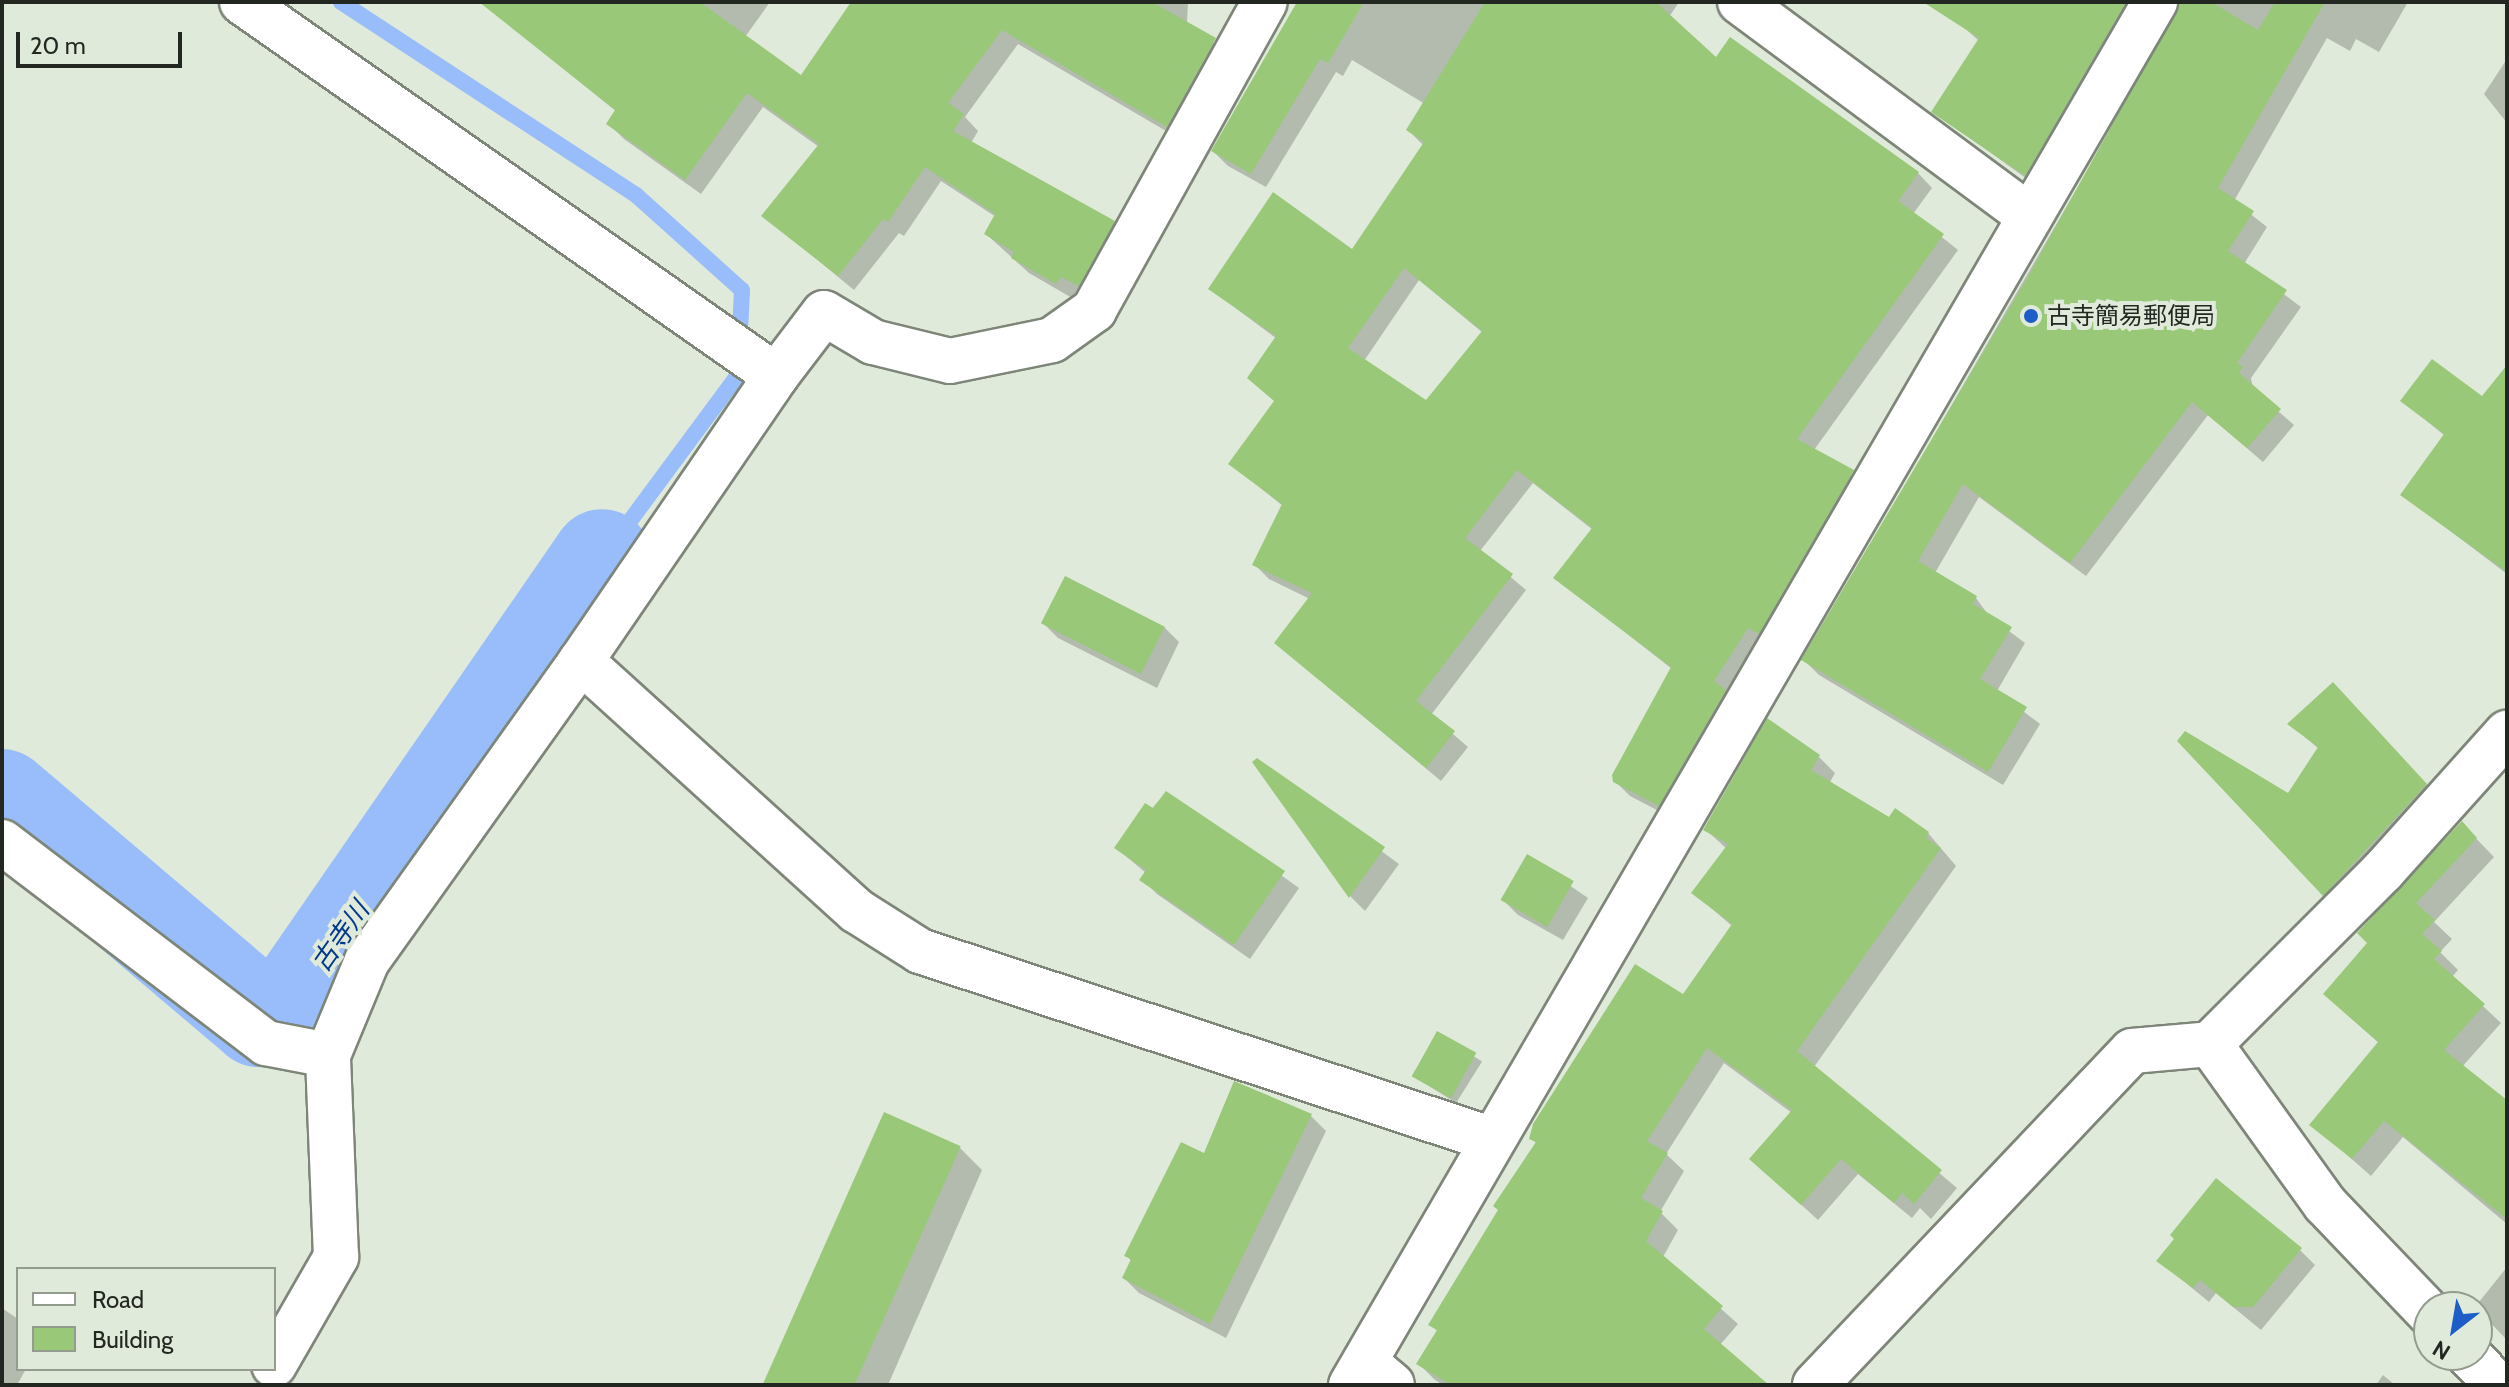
<!DOCTYPE html>
<html>
<head>
<meta charset="utf-8">
<style>
	body { margin:0 }
	#map { position:relative; width:2509px; height:1387px; overflow:hidden; background:#e0eada; font-family:Cabin,"Noto Sans JP",sans-serif }
	div>[style] { position:absolute }
	[style*='--x'] { left:calc(var(--x)*1px); top:calc(var(--y)*1px); width:calc(var(--w)*1px); rotate:calc(var(--a)*1deg) }
	.shadow>* { inset:0; background:#0003; transform-origin:0 0 }
	.stream>* { height:16px; margin:-8px; padding:0 8px; transform-origin:8px; border-radius:8px; background:#98bdfa }
	.river>* { height:100px; margin:-50px; padding:0 50px; transform-origin:50px; border-radius:50px; background:#98bdfa }
	.building>* { inset:0; background:#98c878; transform-origin:0 0 }
	.roads { filter:drop-shadow(2px 0 #7d8678) drop-shadow(-2px 0 #7d8678) drop-shadow(0 2px #7d8678) drop-shadow(0 -2px #7d8678) }
	.minor>* { height:44px; margin:-22px; padding:0 22px; transform-origin:22px; border-radius:22px; background:#fff }
	.dots>* { width:22px; height:22px; translate:-50% -50%; box-sizing:border-box; border:4px solid #e0eada; border-radius:50% }
	span { translate:-50% -50%; white-space:nowrap; text-align:center; line-height:1.15; -webkit-text-stroke:8px #e0eada; paint-order:stroke }
	.poi-label { font-size:24px; color:#232721 }
	.left { translate:0 -50%; text-align:left }
	.water-label { font-size:26px; color:#02388c; font-style:italic }
	.frame { position:absolute; inset:0; border:4px solid #232721; pointer-events:none }
	.legend { position:absolute; left:16px; top:1267px; width:260px; height:104px; box-sizing:border-box; background:#e0eada; border:2px solid #949c90; margin:0; padding:10px 14px; list-style:none; font-size:24px; color:#232721 }
	.legend li { display:flex; align-items:center; gap:16px; height:40px }
	.legend b { width:40px; border:2px solid #949c90 }
	.north { position:absolute; left:2413px; top:1291px; width:80px; height:80px; box-sizing:border-box; background:#e0eada; border:2px solid #949c90; border-radius:50%; rotate:211deg; font-size:22px; font-weight:700; line-height:32px; text-align:center; color:#232721 }
	.north::after { content:''; display:block; margin:auto; width:28px; height:36px; background:#1c5dc8; clip-path:polygon(50% 0,100% 100%,50% 72%,0 100%) }
	.scale { position:absolute; left:16px; top:32px; width:166px; height:36px; box-sizing:border-box; border:4px solid #232721; border-top:0; padding-left:10px; font-size:24px; line-height:28px; white-space:nowrap; color:#232721; -webkit-text-stroke:6px #e0eada; paint-order:stroke }
</style>
</head>
<body>
<div id="map">
	<div class="shadow">
		<div style="clip-path:polygon(481px 2px,770px 2px,745px 37px,801px 78px,853px 2px,1188px 2px,1187px 24px,1230px 55px,1183px 141px,1018px 44px,965px 117px,978px 131px,971px 143px,1114px 222px,1129px 238px,1094px 300px,1077px 290px,1072px 298px,1029px 273px,986px 234px,996px 217px,941px 181px,904px 236px,899px 233px,854px 290px,764px 216px,819px 147px,763px 107px,701px 194px,624px 139px,608px 123px,617px 112px)"></div>
		<div style="clip-path:polygon(evenodd,1300px 2px,1679px 2px,1669px 17px,1716px 60px,1918px 173px,1932px 188px,1913px 214px,1958px 250px,1814px 450px,1867px 487px,1674px 819px,1630px 796px,1615px 781px,1672px 669px,1556px 578px,1593px 530px,1533px 483px,1480px 551px,1526px 590px,1431px 715px,1468px 747px,1441px 781px,1292px 657px,1310px 599px,1269px 579px,1255px 565px,1283px 506px,1230px 464px,1276px 402px,1277px 339px,1210px 289px,1353px 252px,1424px 146px,1408px 130px,1425px 104px,1352px 60px,1343px 76px,1336px 72px,1266px 187px,1228px 166px,1213px 151px,1300px 2px,1419px 280px,1483px 333px,1426px 403px,1364px 361px,1419px 280px)"></div>
		<div style="clip-path:polygon(1972px 2px,2151px 2px,2041px 189px,1934px 112px,1979px 41px,1959px 23px)"></div>
		<div style="clip-path:polygon(2185px 2px,2408px 2px,2379px 52px,2356px 39px,2350px 51px,2327px 38px,2234px 201px,2267px 227px,2244px 264px,2301px 307px,2251px 378px,2253px 389px,2294px 425px,2263px 462px,2208px 415px,2086px 576px,1979px 497px,1935px 573px,1976px 598px,1989px 616px,2025px 643px,1997px 691px,2040px 724px,2003px 785px,1819px 675px,1804px 660px)"></div>
		<div style="clip-path:polygon(2507px 59px,2507px 123px,2484px 94px)"></div>
		<div style="clip-path:polygon(2403px 401px,2507px 420px,2507px 574px,2403px 495px,2445px 436px)"></div>
		<div style="clip-path:polygon(1043px 623px,1164px 627px,1179px 642px,1157px 688px,1058px 638px)"></div>
		<div style="clip-path:polygon(2347px 699px,2441px 801px,2339px 910px,2324px 895px,2319px 749px,2290px 724px)"></div>
		<div style="clip-path:polygon(1819px 757px,1835px 773px,1829px 784px,1889px 820px,1928px 833px,1956px 866px,1814px 1067px,1957px 1188px,1931px 1219px,1920px 1208px,1912px 1218px,1858px 1174px,1818px 1220px,1751px 1159px,1792px 1113px,1724px 1063px,1666px 1154px,1684px 1171px,1660px 1212px,1678px 1230px,1663px 1257px,1738px 1324px,1720px 1345px,1766px 1385px,1443px 1385px,1435px 1380px,1419px 1364px,1438px 1332px,1431px 1324px,1537px 1144px,1531px 1138px,1683px 996px,1732px 926px,1694px 893px,1727px 849px,1705px 829px)"></div>
		<div style="clip-path:polygon(1257px 760px,1399px 864px,1365px 911px,1351px 897px)"></div>
		<div style="clip-path:polygon(1166px 793px,1299px 888px,1250px 959px,1157px 894px,1142px 879px,1146px 873px,1116px 848px)"></div>
		<div style="clip-path:polygon(2462px 824px,2494px 857px,2434px 922px,2452px 939px,2440px 952px,2458px 970px,2452px 977px,2501px 1023px,2462px 1067px,2507px 1103px,2507px 1224px,2403px 1137px,2371px 1176px,2312px 1124px,2379px 1043px,2343px 1011px,2370px 943px)"></div>
		<div style="clip-path:polygon(1527px 856px,1588px 898px,1563px 940px,1518px 915px,1503px 900px)"></div>
		<div style="left:1438px;top:1034px;width:52px;height:49px;rotate:32deg"></div>
		<div style="clip-path:polygon(1311px 1116px,1326px 1131px,1226px 1338px,1139px 1293px,1124px 1278px,1132px 1262px,1126px 1255px,1205px 1155px)"></div>
		<div style="clip-path:polygon(960px 1148px,982px 1170px,888px 1385px,768px 1385px)"></div>
		<div style="clip-path:polygon(2300px 1250px,2315px 1265px,2261px 1330px,2216px 1293px,2209px 1302px,2159px 1261px)"></div>
		<div style="clip-path:polygon(2507px 1267px,2507px 1340px,2475px 1307px)"></div>
		<div style="clip-path:polygon(2px 1308px,18px 1319px,18px 1369px,26px 1369px,17px 1385px,2px 1385px)"></div>
		<div style="clip-path:polygon(2383px 1375px,2395px 1385px,2376px 1385px)"></div>
	</div>
	<div class="stream">
		<div style="--x:341;--y:2;--w:353;--a:33.2"></div>
		<div style="--x:636;--y:195;--w:142;--a:41.9"></div>
		<div style="--x:742;--y:290;--w:85;--a:92.7"></div>
		<div style="--x:738;--y:375;--w:229;--a:126.5"></div>
	</div>
	<div class="river">
		<div style="--x:2;--y:799;--w:337;--a:40.3"></div>
		<div style="--x:259;--y:1017;--w:28;--a:-4"></div>
		<div style="--x:287;--y:1015;--w:554;--a:-55.36"></div>
	</div>
	<div class="building">
		<div style="clip-path:polygon(479px 2px,700px 2px,801px 75px,851px 2px,1152px 2px,1216px 38px,1167px 127px,1002px 30px,948px 103px,964px 114px,953px 131px,1115px 221px,1079px 286px,1061px 277px,1056px 284px,1011px 258px,1014px 252px,984px 234px,995px 214px,925px 167px,888px 222px,883px 219px,838px 276px,761px 216px,819px 144px,747px 93px,685px 180px,606px 124px,615px 110px)"></div>
		<div style="clip-path:polygon(1297px 2px,1364px 2px,1328px 63px,1320px 59px,1251px 174px,1211px 151px)"></div>
		<div style="clip-path:polygon(evenodd,1485px 2px,1656px 2px,1716px 57px,1730px 37px,1919px 172px,1898px 201px,1944px 234px,1797px 439px,1854px 470px,1759px 634px,1748px 628px,1714px 681px,1726px 690px,1659px 806px,1613px 782px,1612px 775px,1671px 667px,1553px 578px,1592px 528px,1517px 470px,1465px 538px,1513px 574px,1416px 701px,1455px 731px,1426px 768px,1274px 643px,1312px 593px,1252px 565px,1282px 504px,1228px 464px,1274px 401px,1247px 378px,1276px 336px,1208px 289px,1273px 192px,1352px 249px,1424px 142px,1406px 130px,1485px 2px,1404px 268px,1482px 331px,1426px 400px,1348px 348px,1404px 268px)"></div>
		<div style="clip-path:polygon(1923px 2px,2126px 2px,2025px 176px,1931px 112px,1979px 38px)"></div>
		<div style="clip-path:polygon(2180px 2px,2211px 2px,2258px 30px,2275px 2px,2325px 2px,2218px 188px,2254px 211px,2228px 251px,2287px 290px,2237px 363px,2243px 367px,2239px 373px,2281px 409px,2247px 448px,2192px 402px,2070px 563px,1963px 484px,1918px 561px,1977px 596px,1973px 604px,2012px 627px,1980px 679px,2027px 707px,1988px 772px,1801px 660px,2029px 275px)"></div>
		<div style="clip-path:polygon(2432px 359px,2482px 396px,2507px 365px,2507px 572px,2400px 495px,2444px 434px,2400px 401px)"></div>
		<div style="left:1065px;top:576px;width:112px;height:53px;rotate:27deg"></div>
		<div style="clip-path:polygon(2333px 682px,2427px 784px,2323px 896px,2177px 741px,2185px 731px,2288px 793px,2318px 747px,2287px 724px)"></div>
		<div style="clip-path:polygon(1767px 718px,1820px 755px,1811px 770px,1889px 817px,1895px 808px,1929px 832px,1926px 838px,1941px 848px,1797px 1051px,1942px 1170px,1914px 1204px,1902px 1193px,1894px 1203px,1841px 1159px,1801px 1205px,1749px 1159px,1792px 1110px,1707px 1048px,1647px 1141px,1668px 1153px,1641px 1198px,1663px 1211px,1646px 1241px,1723px 1306px,1704px 1329px,1769px 1385px,1451px 1385px,1416px 1364px,1437px 1330px,1428px 1325px,1498px 1210px,1493px 1206px,1536px 1142px,1529px 1139px,1533px 1124px,1635px 964px,1683px 994px,1732px 924px,1691px 893px,1728px 844px,1703px 830px)"></div>
		<div style="clip-path:polygon(1257px 758px,1385px 847px,1349px 898px,1252px 762px)"></div>
		<div style="clip-path:polygon(1166px 791px,1285px 871px,1234px 945px,1139px 880px,1146px 870px,1114px 848px,1145px 803px,1153px 808px)"></div>
		<div style="clip-path:polygon(2462px 821px,2477px 838px,2416px 903px,2435px 920px,2422px 934px,2442px 951px,2434px 959px,2485px 1004px,2444px 1050px,2507px 1100px,2507px 1219px,2384px 1121px,2352px 1159px,2309px 1125px,2378px 1042px,2323px 994px,2367px 943px,2357px 933px)"></div>
		<div style="left:1527px;top:854px;width:54px;height:53px;rotate:30deg"></div>
		<div style="left:1437px;top:1031px;width:45px;height:52px;rotate:29deg"></div>
		<div style="clip-path:polygon(1234px 1081px,1312px 1114px,1210px 1324px,1122px 1278px,1131px 1259px,1124px 1256px,1181px 1142px,1204px 1153px)"></div>
		<div style="left:884px;top:1112px;width:84px;height:298px;rotate:24deg"></div>
		<div style="clip-path:polygon(2216px 1178px,2302px 1248px,2253px 1307px,2233px 1307px,2200px 1280px,2193px 1288px,2156px 1261px,2174px 1239px,2170px 1235px)"></div>
	</div>
	<div class="roads">
		<div class="minor">
			<div style="--x:242;--y:2;--w:652;--a:35.01"></div>
			<div style="--x:1740;--y:2;--w:360;--a:36.5"></div>
			<div style="--x:581;--y:661;--w:372;--a:42.2"></div>
			<div style="--x:857;--y:911;--w:75;--a:32.4"></div>
			<div style="--x:920;--y:951;--w:603;--a:18.25"></div>
			<div style="--x:2;--y:842;--w:332;--a:37.3"></div>
			<div style="--x:266;--y:1043;--w:63;--a:11"></div>
			<div style="--x:2210;--y:1044;--w:197;--a:54.3"></div>
			<div style="--x:2325;--y:1204;--w:151;--a:46.3"></div>
			<div style="--x:2469;--y:1355;--w:41;--a:47"></div>
			<div style="--x:1365;--y:1362;--w:35;--a:40"></div>
			<div style="--x:274;--y:1365;--w:125;--a:-60.1"></div>
			<div style="--x:336;--y:1257;--w:202;--a:-92.3"></div>
			<div style="--x:328;--y:1055;--w:102;--a:-67.5"></div>
			<div style="--x:367;--y:961;--w:369;--a:-54.5"></div>
			<div style="--x:581;--y:661;--w:345;--a:-55.6"></div>
			<div style="--x:776;--y:376;--w:79;--a:-52.7"></div>
			<div style="--x:824;--y:313;--w:57;--a:30.6"></div>
			<div style="--x:873;--y:342;--w:79;--a:13.9"></div>
			<div style="--x:950;--y:361;--w:104;--a:-11.6"></div>
			<div style="--x:1052;--y:340;--w:52;--a:-35.5"></div>
			<div style="--x:1094;--y:310;--w:352;--a:-61"></div>
			<div style="--x:1351;--y:1385;--w:1600;--a:-59.83"></div>
			<div style="--x:1815;--y:1385;--w:460;--a:-46.5"></div>
			<div style="--x:2132;--y:1051;--w:78;--a:-5.1"></div>
			<div style="--x:2210;--y:1044;--w:245;--a:-45"></div>
			<div style="--x:2383;--y:871;--w:186;--a:-48.1"></div>
		</div>
	</div>
	<div class="dots">
		<div style="left:2031px;top:316px;background:#1c5dc8"></div>
	</div>
	<div class="poi-label">
		<span class="left" style="left:2047px;top:316px">古寺簡易郵便局</span>
	</div>
	<div class="water-label">
		<span style="left:341px;top:937px;rotate:-55deg">古寺川</span>
	</div>
	<div class="frame"></div>
	<ul class="legend">
	<li><b style="height:10px;background:#fff"></b>Road</li>
	<li><b style="height:22px;background:#98c878"></b>Building</li>
	</ul>
	<div class="north">N</div>
	<div class="scale">20 m</div>
</div>
</body>
</html>
